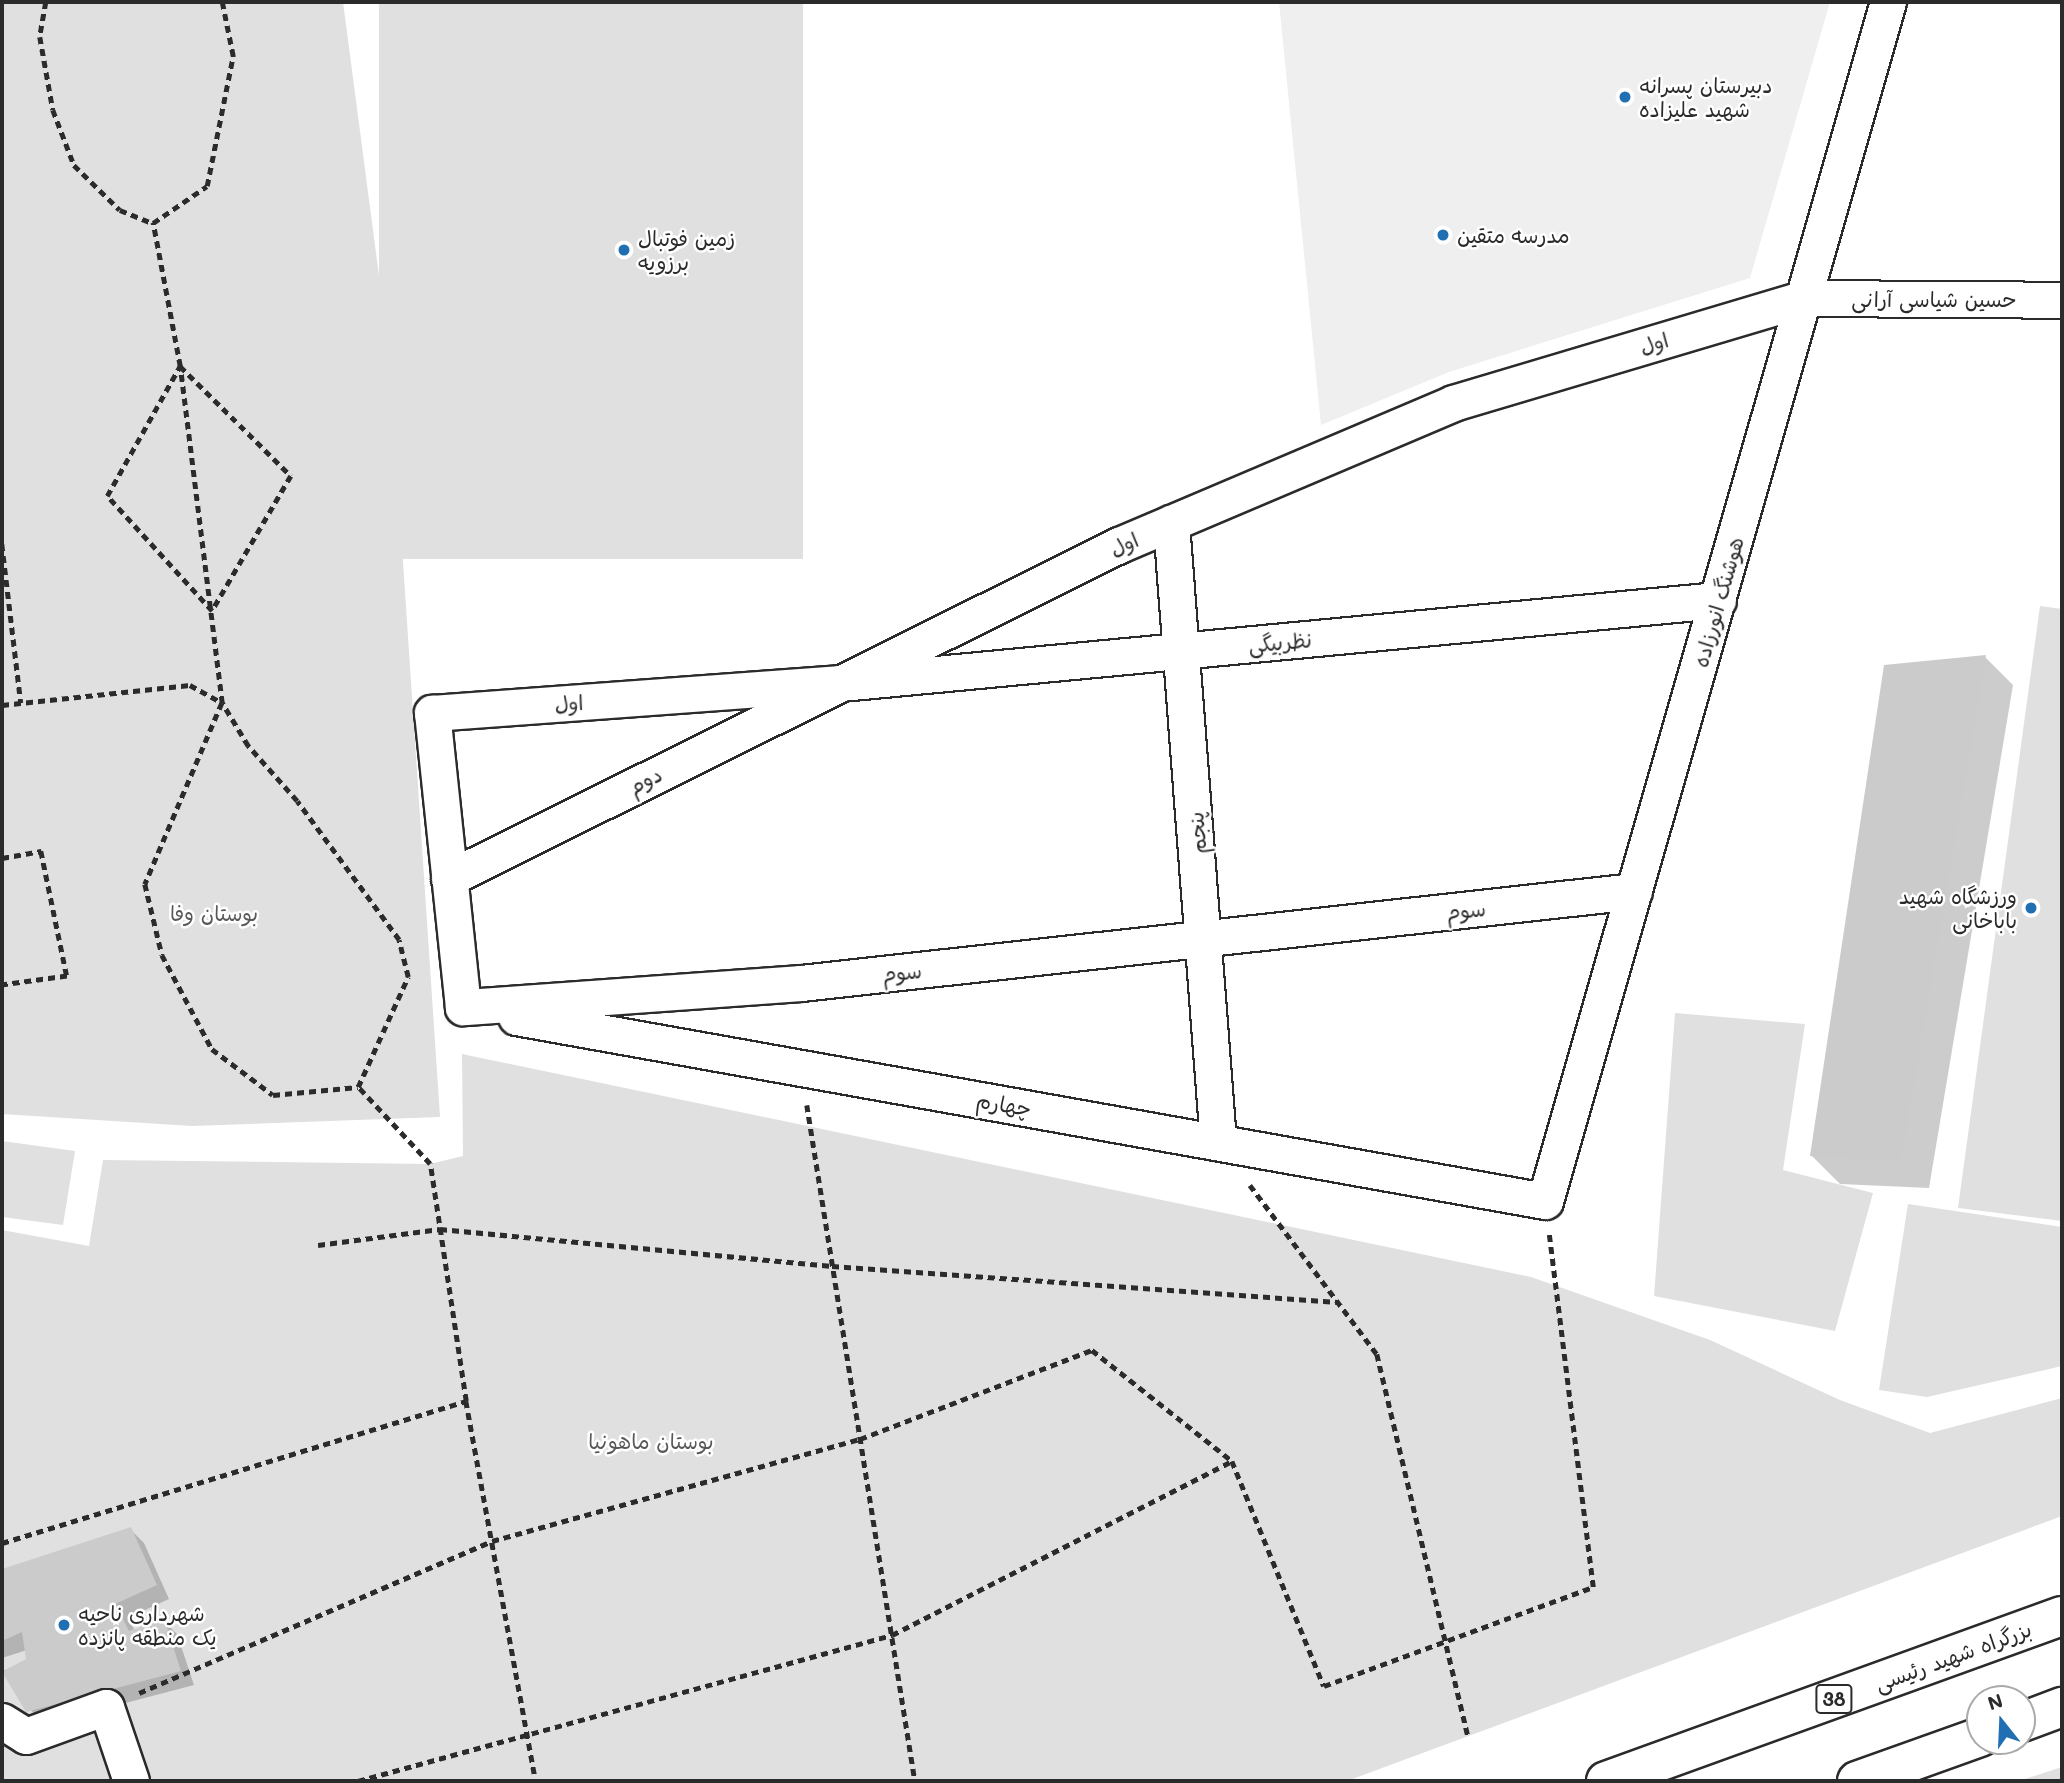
<!DOCTYPE html>
<html>
<head>
<meta charset="utf-8">
<style>
	body { margin:0 }
	#map { position:relative; width:2064px; height:1783px; overflow:hidden; background:#fff; font-family:Mali,"Playpen Sans Arabic",sans-serif }
	div>[style] { position:absolute }
	[style*='--x'] { left:calc(var(--x)*1px); top:calc(var(--y)*1px); width:calc(var(--w)*1px); rotate:calc(var(--a)*1deg) }
	.built>* { inset:0; background:#efefef }
	.green>* { inset:0; background:#e0e0e0; transform-origin:0 0 }
	.shadow>* { inset:0; background:#0003 }
	.building>* { inset:0; background:#cbcbcb }
	.path>* { height:4.5px; margin-top:-2.25px; transform-origin:0; background:repeating-linear-gradient(90deg,#2b2b2b 0 7px,transparent 0 12px) }
	.roads { filter:drop-shadow(2px 0 #2b2b2b) drop-shadow(-2px 0 #2b2b2b) drop-shadow(0 2px #2b2b2b) drop-shadow(0 -2px #2b2b2b) }
	.street>* { height:35px; margin:-17.5px; padding:0 17.5px; transform-origin:17.5px; border-radius:17.5px; background:#fff }
	.highway>* { height:38px; margin:-19px; padding:0 19px; transform-origin:19px; border-radius:19px; background:#fff }
	.dots>* { width:19px; height:19px; translate:-50% -50%; box-sizing:border-box; border:4px solid #fff; border-radius:50% }
	span { translate:-50% -50%; white-space:nowrap; text-align:center; line-height:1.15; -webkit-text-stroke:5px #fff; paint-order:stroke }
	.shield-label span { padding:2px 5px; background:#fff; border:2px solid; border-radius:5px; -webkit-text-stroke-width:0 }
	.shield-label { font-size:19px; color:#2b2b2b; font-weight:700 }
	.poi-label { font-size:21px; color:#2b2b2b }
	.left { translate:0 -50%; text-align:left }
	.right { translate:-100% -50%; text-align:right }
	.street-label { font-size:21px; color:#2b2b2b }
	.park-label { font-size:21px; color:#585858 }
	.frame { position:absolute; inset:0; border:4px solid #2b2b2b; pointer-events:none }
	.north { position:absolute; left:1966px; top:1685px; width:70px; height:70px; box-sizing:border-box; background:#fff; border:2px solid #aaa; border-radius:50%; rotate:342deg; font-size:19px; font-weight:700; line-height:28px; text-align:center; color:#2b2b2b }
	.north::after { content:''; display:block; margin:auto; width:24px; height:32px; background:#1f6fb2; clip-path:polygon(50% 0,100% 100%,50% 72%,0 100%) }
</style>
</head>
<body>
<div id="map">
	<div class="built">
		<div style="clip-path:polygon(1279px 2px,1830px 2px,1750px 278px,1449px 372px,1321px 425px)"></div>
	</div>
	<div class="green">
		<div style="clip-path:polygon(2px 2px,343px 2px,389px 352px,440px 1117px,192px 1126px,2px 1114px)"></div>
		<div style="left:379px;top:2px;width:424px;height:557px"></div>
		<div style="clip-path:polygon(2040px 606px,2062px 609px,2062px 1221px,1958px 1208px)"></div>
		<div style="clip-path:polygon(1675px 1013px,1805px 1024px,1783px 1170px,1873px 1193px,1835px 1331px,1654px 1296px)"></div>
		<div style="clip-path:polygon(462px 1054px,1531px 1277px,1710px 1340px,1840px 1400px,1930px 1433px,2062px 1398px,2062px 1516px,1347px 1781px,2px 1781px,2px 1230px,89px 1246px,103px 1160px,430px 1164px,463px 1156px)"></div>
		<div style="clip-path:polygon(2px 1141px,75px 1151px,63px 1225px,2px 1217px)"></div>
		<div style="clip-path:polygon(1908px 1204px,2062px 1227px,2062px 1366px,1927px 1397px,1879px 1390px)"></div>
		<div style="clip-path:polygon(2062px 1767px,2062px 1781px,2019px 1781px)"></div>
	</div>
	<div class="shadow">
		<div style="clip-path:polygon(1985px 657px,2013px 685px,1929px 1188px,1840px 1184px,1812px 1156px)"></div>
		<div style="clip-path:polygon(130px 1529px,144px 1543px,169px 1599px,128px 1618px,135px 1631px,163px 1620px,177px 1634px,194px 1685px,42px 1725px,3px 1671px,28px 1660px,27px 1650px,2px 1658px,2px 1571px)"></div>
	</div>
	<div class="building">
		<div style="clip-path:polygon(1986px 655px,1901px 1161px,1810px 1156px,1884px 665px)"></div>
		<div style="clip-path:polygon(131px 1527px,157px 1585px,115px 1604px,129px 1631px,164px 1618px,181px 1671px,26px 1712px,2px 1672px,26px 1659px,22px 1632px,2px 1641px,2px 1569px)"></div>
	</div>
	<div class="path">
		<div style="--x:46;--y:2;--w:36;--a:100"></div>
		<div style="--x:40;--y:37;--w:74;--a:79.9"></div>
		<div style="--x:53;--y:110;--w:59;--a:69.1"></div>
		<div style="--x:74;--y:165;--w:64;--a:44.4"></div>
		<div style="--x:120;--y:210;--w:35;--a:22"></div>
		<div style="--x:153;--y:223;--w:65;--a:-34.4"></div>
		<div style="--x:207;--y:186;--w:133;--a:-78.7"></div>
		<div style="--x:233;--y:56;--w:55;--a:-101.5"></div>
		<div style="--x:180;--y:366;--w:156;--a:44.7"></div>
		<div style="--x:291;--y:476;--w:156;--a:120.3"></div>
		<div style="--x:212;--y:611;--w:156;--a:-132.4"></div>
		<div style="--x:107;--y:496;--w:149;--a:-60.7"></div>
		<div style="--x:2;--y:544;--w:160;--a:83.2"></div>
		<div style="--x:2;--y:705;--w:189;--a:-6.1"></div>
		<div style="--x:190;--y:685;--w:37;--a:29"></div>
		<div style="--x:222;--y:703;--w:197;--a:113"></div>
		<div style="--x:145;--y:884;--w:73;--a:76.5"></div>
		<div style="--x:162;--y:955;--w:106;--a:62"></div>
		<div style="--x:212;--y:1049;--w:76;--a:37"></div>
		<div style="--x:273;--y:1095;--w:85;--a:-5.4"></div>
		<div style="--x:358;--y:1087;--w:121;--a:-65.6"></div>
		<div style="--x:408;--y:977;--w:38;--a:-104"></div>
		<div style="--x:399;--y:940;--w:172;--a:-126.3"></div>
		<div style="--x:297;--y:801;--w:74;--a:-131.7"></div>
		<div style="--x:248;--y:746;--w:50;--a:-121.2"></div>
		<div style="--x:222;--y:703;--w:340;--a:-97.1"></div>
		<div style="--x:180;--y:366;--w:146;--a:-100.7"></div>
		<div style="--x:2;--y:858;--w:40;--a:-10"></div>
		<div style="--x:41;--y:851;--w:128;--a:78.3"></div>
		<div style="--x:67;--y:976;--w:66;--a:172.1"></div>
		<div style="--x:807;--y:1105;--w:685;--a:80.92"></div>
		<div style="--x:1250;--y:1185;--w:211;--a:53.1"></div>
		<div style="--x:1377;--y:1354;--w:393;--a:76.6"></div>
		<div style="--x:318;--y:1245;--w:123;--a:-7.5"></div>
		<div style="--x:440;--y:1229;--w:394;--a:5.4"></div>
		<div style="--x:832;--y:1266;--w:507;--a:4.07"></div>
		<div style="--x:466;--y:1401;--w:386;--a:79.6"></div>
		<div style="--x:2;--y:1543;--w:485;--a:-17"></div>
		<div style="--x:466;--y:1401;--w:240;--a:-98.6"></div>
		<div style="--x:430;--y:1164;--w:105;--a:-133.1"></div>
		<div style="--x:139;--y:1693;--w:384;--a:-23.3"></div>
		<div style="--x:492;--y:1541;--w:382;--a:-15.5"></div>
		<div style="--x:860;--y:1439;--w:248;--a:-21"></div>
		<div style="--x:1092;--y:1350;--w:179;--a:38.4"></div>
		<div style="--x:1232;--y:1461;--w:243;--a:67.8"></div>
		<div style="--x:1324;--y:1686;--w:287;--a:-20.2"></div>
		<div style="--x:1593;--y:1587;--w:355;--a:-97.1"></div>
		<div style="--x:358;--y:1781;--w:554;--a:-15.29"></div>
		<div style="--x:892;--y:1635;--w:382;--a:-27.1"></div>
	</div>
	<div class="roads">
		<div class="street">
			<div style="--x:1171;--y:523;--w:621;--a:85.66"></div>
			<div style="--x:449;--y:878;--w:748;--a:-26.43"></div>
			<div style="--x:1119;--y:545;--w:363;--a:-23"></div>
			<div style="--x:1453;--y:403;--w:368;--a:-16.6"></div>
			<div style="--x:1806;--y:298;--w:256;--a:0.4"></div>
			<div style="--x:1634;--y:891;--w:838;--a:173.7"></div>
			<div style="--x:801;--y:983;--w:339;--a:175.9"></div>
			<div style="--x:463;--y:1007;--w:296;--a:-96"></div>
			<div style="--x:432;--y:713;--w:410;--a:-4.2"></div>
			<div style="--x:841;--y:683;--w:881;--a:-5.41"></div>
			<div style="--x:516;--y:1017;--w:1045;--a:10.14"></div>
			<div style="--x:1545;--y:1201;--w:1247;--a:-74.04"></div>
			<div style="--x:2;--y:1721;--w:28;--a:32"></div>
			<div style="--x:26;--y:1736;--w:85;--a:-19.9"></div>
			<div style="--x:106;--y:1707;--w:78;--a:71.3"></div>
		</div>
		<div class="highway">
			<div style="--x:2022;--y:1722;--w:43;--a:-20.6"></div>
			<div style="--x:1606;--y:1781;--w:485;--a:-19.9"></div>
			<div style="--x:1857;--y:1781;--w:131;--a:-19.7"></div>
		</div>
	</div>
	<div class="dots">
		<div style="left:1625px;top:97px;background:#1f6fb2"></div>
		<div style="left:1443px;top:235px;background:#1f6fb2"></div>
		<div style="left:624px;top:250px;background:#1f6fb2"></div>
		<div style="left:2031px;top:908px;background:#1f6fb2"></div>
		<div style="left:64px;top:1625px;background:#1f6fb2"></div>
	</div>
	<div class="shield-label">
		<span style="left:1834px;top:1699px">38</span>
	</div>
	<div class="poi-label">
		<span class="left" style="left:1639px;top:97px">دبیرستان پسرانه<br>شهید علیزاده</span>
		<span class="left" style="left:1457px;top:235px">مدرسه متقین</span>
		<span class="left" style="left:638px;top:250px">زمین فوتبال<br>برزویه</span>
		<span class="right" style="left:2017px;top:908px">ورزشگاه شهید<br>باباخانی</span>
		<span class="left" style="left:78px;top:1625px">شهرداری ناحیه<br>یک منطقه پانزده</span>
	</div>
	<div class="street-label">
		<span style="left:1934px;top:299px">حسین شیاسی آرانی</span>
		<span style="left:1654px;top:343px;rotate:-17deg">اول</span>
		<span style="left:1124px;top:544px;rotate:-24deg">اول</span>
		<span style="left:1718px;top:602px;rotate:-74deg">هوشنگ انورزاده</span>
		<span style="left:1280px;top:642px;rotate:-5deg">نظربیگی</span>
		<span style="left:569px;top:703px;rotate:-4deg">اول</span>
		<span style="left:645px;top:780px;rotate:-26deg">دوم</span>
		<span style="left:1197px;top:833px;rotate:-95deg">پنجم</span>
		<span style="left:1466px;top:910px;rotate:-6deg">سوم</span>
		<span style="left:902px;top:972px;rotate:-6deg">سوم</span>
		<span style="left:1004px;top:1104px;rotate:10deg">چهارم</span>
		<span style="left:1953px;top:1656px;rotate:-20deg">بزرگراه شهید رئیسی</span>
	</div>
	<div class="park-label">
		<span style="left:214px;top:913px">بوستان وفا</span>
		<span style="left:651px;top:1441px">بوستان ماهونیا</span>
	</div>
	<div class="frame"></div>
	<div class="north">N</div>
</div>
</body>
</html>
